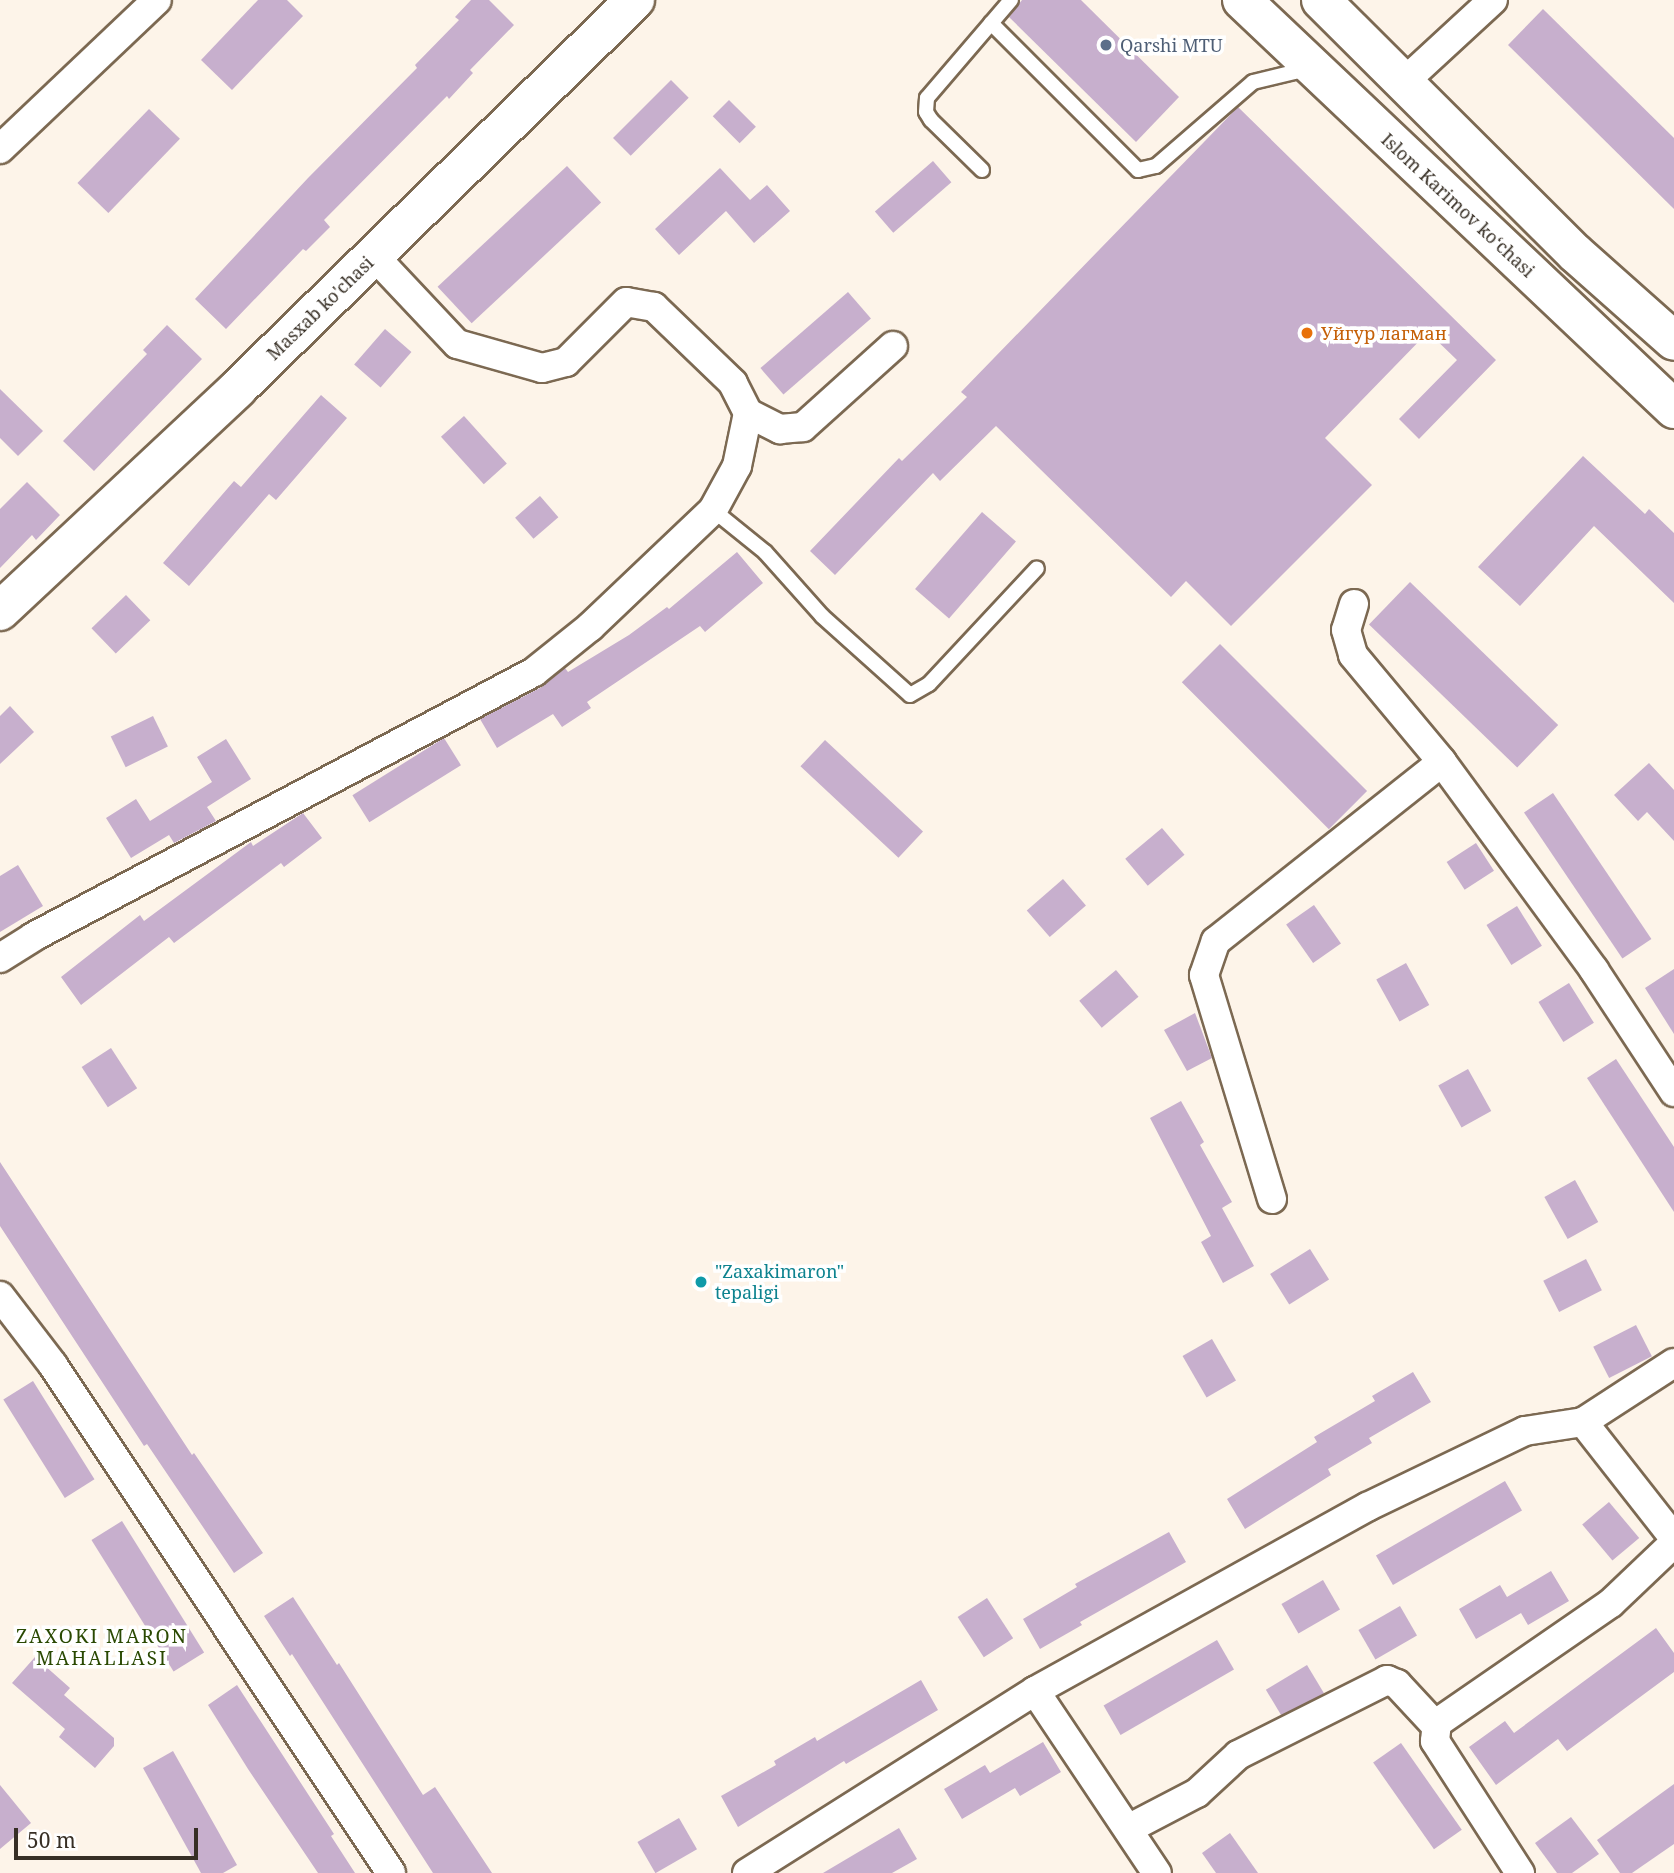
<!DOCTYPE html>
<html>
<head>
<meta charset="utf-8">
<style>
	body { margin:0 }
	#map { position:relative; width:1674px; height:1873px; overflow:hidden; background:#fdf4e9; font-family:"Noto Serif",serif }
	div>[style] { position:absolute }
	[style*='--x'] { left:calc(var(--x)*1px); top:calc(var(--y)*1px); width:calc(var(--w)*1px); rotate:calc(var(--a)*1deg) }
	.building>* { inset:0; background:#c7afcd; transform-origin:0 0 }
	.roads { filter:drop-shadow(2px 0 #7c6952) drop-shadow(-2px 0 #7c6952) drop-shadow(0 2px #7c6952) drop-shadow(0 -2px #7c6952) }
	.lane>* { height:14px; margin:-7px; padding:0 7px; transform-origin:7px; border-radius:7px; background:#fff }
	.street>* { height:28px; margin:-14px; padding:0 14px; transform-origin:14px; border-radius:14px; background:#fff }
	.secondary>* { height:38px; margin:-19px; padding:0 19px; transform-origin:19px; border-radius:19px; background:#fff }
	.dots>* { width:19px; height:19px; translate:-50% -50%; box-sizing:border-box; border:4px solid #fff; border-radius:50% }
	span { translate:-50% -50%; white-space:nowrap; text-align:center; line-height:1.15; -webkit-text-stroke:7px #fff; paint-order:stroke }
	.service-label { font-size:18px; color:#4e5e75 }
	.left { translate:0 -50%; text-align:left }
	.street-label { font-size:18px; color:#372f25 }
	.food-label { font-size:18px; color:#c56008 }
	.culture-label { font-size:18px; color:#0d838f }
	.neighbourhood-label { font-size:19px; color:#2a4902; letter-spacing:2px }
	.scale { position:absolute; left:14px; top:1828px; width:184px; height:32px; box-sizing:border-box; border:4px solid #372f25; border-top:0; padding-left:9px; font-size:21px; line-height:24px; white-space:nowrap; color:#372f25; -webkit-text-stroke:5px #fff; paint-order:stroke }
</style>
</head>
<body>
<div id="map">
	<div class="building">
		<div style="clip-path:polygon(258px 0,287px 0,303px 16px,232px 90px,201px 60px)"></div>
		<div style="clip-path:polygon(471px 0,489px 0,514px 25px,470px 70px,473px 73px,449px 99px,447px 96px,324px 220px,330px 227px,306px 251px,303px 249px,226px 329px,195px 299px,308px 178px,417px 68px,415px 65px,459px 20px,455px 17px)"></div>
		<div style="clip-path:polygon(1022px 0,1081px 0,1179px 97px,1136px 142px,1009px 17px)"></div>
		<div style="clip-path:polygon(1543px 9px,1674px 138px,1674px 209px,1508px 45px)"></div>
		<div style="left:671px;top:80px;width:25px;height:82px;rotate:45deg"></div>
		<div style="left:729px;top:100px;width:38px;height:23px;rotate:45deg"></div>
		<div style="clip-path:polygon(1238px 107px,1496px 360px,1419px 439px,1399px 419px,1457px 360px,1428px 332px,1325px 438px,1372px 485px,1231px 626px,1186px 581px,1171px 597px,996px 426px,940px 481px,933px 473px,835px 575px,810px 551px,899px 458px,902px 461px,967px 397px,961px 392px)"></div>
		<div style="left:149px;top:109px;width:43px;height:103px;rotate:44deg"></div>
		<div style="left:933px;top:161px;width:28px;height:77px;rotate:49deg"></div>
		<div style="left:567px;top:166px;width:50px;height:177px;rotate:47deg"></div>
		<div style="clip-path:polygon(720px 168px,750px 200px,767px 185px,790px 211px,754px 243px,726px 211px,679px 255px,655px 229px)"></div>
		<div style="left:848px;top:292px;width:35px;height:116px;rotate:49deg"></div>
		<div style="clip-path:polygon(167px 325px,202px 359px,94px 471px,63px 441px,147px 354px,143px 350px)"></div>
		<div style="left:385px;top:329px;width:35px;height:47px;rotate:41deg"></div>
		<div style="clip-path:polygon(0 389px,43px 431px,18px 456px,0 438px)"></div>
		<div style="clip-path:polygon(321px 395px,347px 418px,276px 500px,269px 494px,189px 586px,163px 563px,234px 481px,241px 487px)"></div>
		<div style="left:464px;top:416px;width:64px;height:31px;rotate:48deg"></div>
		<div style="clip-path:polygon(1583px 456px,1645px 514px,1649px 509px,1674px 533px,1674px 603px,1594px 526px,1520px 606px,1478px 567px)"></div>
		<div style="clip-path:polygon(27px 482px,60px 515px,36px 540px,32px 535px,0 568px,0 509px)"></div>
		<div style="left:540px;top:496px;width:28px;height:33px;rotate:49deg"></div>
		<div style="left:982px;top:512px;width:45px;height:102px;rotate:41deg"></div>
		<div style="clip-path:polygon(737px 552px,763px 583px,705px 632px,700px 626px,587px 702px,591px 708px,562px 727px,553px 714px,497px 748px,480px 719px,542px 687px,565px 668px,568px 672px,629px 635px,667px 607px,669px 609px)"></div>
		<div style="left:1410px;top:582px;width:206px;height:59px;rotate:44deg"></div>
		<div style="left:126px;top:595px;width:35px;height:48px;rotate:46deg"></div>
		<div style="left:1220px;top:644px;width:208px;height:54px;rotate:45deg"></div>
		<div style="clip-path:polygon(10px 706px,34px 732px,0 764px,0 716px)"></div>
		<div style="left:153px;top:716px;width:34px;height:47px;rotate:64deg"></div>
		<div style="left:444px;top:738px;width:32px;height:108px;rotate:58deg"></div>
		<div style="clip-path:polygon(226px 739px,251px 779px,207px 807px,216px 821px,174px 843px,169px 835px,131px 858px,106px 818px,136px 799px,150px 821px,212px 782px,197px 757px)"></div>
		<div style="left:825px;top:740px;width:134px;height:36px;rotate:43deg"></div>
		<div style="clip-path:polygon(1649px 763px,1674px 790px,1674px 841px,1647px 812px,1638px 821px,1614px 795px)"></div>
		<div style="left:1553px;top:793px;width:176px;height:35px;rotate:56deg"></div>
		<div style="clip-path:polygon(303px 813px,322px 838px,284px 867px,281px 863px,174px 943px,169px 937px,81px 1005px,61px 977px,140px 915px,144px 921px,251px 842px,253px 846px)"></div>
		<div style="left:1162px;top:828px;width:35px;height:48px;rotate:50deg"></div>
		<div style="left:1476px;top:843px;width:33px;height:35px;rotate:57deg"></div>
		<div style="clip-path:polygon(18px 865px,43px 906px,0 932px,0 876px)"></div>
		<div style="left:1063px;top:879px;width:35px;height:48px;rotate:49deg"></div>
		<div style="left:1314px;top:905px;width:47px;height:34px;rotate:55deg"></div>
		<div style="left:1517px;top:906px;width:47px;height:36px;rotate:58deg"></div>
		<div style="left:1406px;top:963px;width:48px;height:34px;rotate:61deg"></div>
		<div style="clip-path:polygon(1674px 969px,1674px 1034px,1645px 988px)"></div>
		<div style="left:1116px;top:970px;width:35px;height:48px;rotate:50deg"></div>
		<div style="left:1569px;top:983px;width:47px;height:36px;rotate:58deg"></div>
		<div style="clip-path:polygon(1195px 1013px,1212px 1058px,1187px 1071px,1164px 1030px)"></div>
		<div style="left:111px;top:1048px;width:48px;height:35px;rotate:57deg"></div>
		<div style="clip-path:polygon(1616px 1059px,1674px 1147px,1674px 1212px,1587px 1078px)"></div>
		<div style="left:1468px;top:1069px;width:48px;height:34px;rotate:61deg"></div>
		<div style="clip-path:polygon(1181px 1101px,1204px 1142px,1200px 1145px,1232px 1202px,1222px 1208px,1254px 1266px,1223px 1283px,1201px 1242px,1211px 1236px,1150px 1118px)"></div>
		<div style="clip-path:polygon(0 1162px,192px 1455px,194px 1453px,263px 1553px,234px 1573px,147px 1444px,144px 1446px,0 1226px)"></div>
		<div style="left:1575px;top:1180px;width:48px;height:35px;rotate:61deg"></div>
		<div style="left:1310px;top:1249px;width:36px;height:47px;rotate:58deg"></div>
		<div style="left:1586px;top:1259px;width:35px;height:48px;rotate:63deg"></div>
		<div style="left:1636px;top:1325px;width:35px;height:48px;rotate:63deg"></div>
		<div style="left:1212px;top:1339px;width:48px;height:34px;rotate:60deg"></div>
		<div style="clip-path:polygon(1413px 1372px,1431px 1402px,1369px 1438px,1372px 1443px,1328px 1469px,1331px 1475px,1245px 1529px,1227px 1499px,1317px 1442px,1314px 1437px,1375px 1401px,1372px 1396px)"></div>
		<div style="left:33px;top:1381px;width:116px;height:35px;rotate:58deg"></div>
		<div style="left:1505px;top:1481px;width:34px;height:149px;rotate:60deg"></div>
		<div style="left:1609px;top:1502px;width:47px;height:35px;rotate:50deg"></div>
		<div style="left:122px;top:1521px;width:155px;height:36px;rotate:58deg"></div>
		<div style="clip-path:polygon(1169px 1532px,1186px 1562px,1080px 1622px,1082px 1625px,1040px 1649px,1023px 1619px,1077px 1587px,1075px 1584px)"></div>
		<div style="clip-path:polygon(1551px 1571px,1569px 1601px,1528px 1625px,1521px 1613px,1476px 1639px,1459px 1609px,1500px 1585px,1507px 1597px)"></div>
		<div style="left:1323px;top:1580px;width:34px;height:48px;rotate:60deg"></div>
		<div style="clip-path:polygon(293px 1597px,337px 1665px,339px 1663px,423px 1795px,435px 1787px,492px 1873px,433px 1873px,292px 1654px,290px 1656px,264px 1616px)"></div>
		<div style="left:987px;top:1598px;width:48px;height:35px;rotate:57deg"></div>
		<div style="left:1400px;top:1606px;width:34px;height:48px;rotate:60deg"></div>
		<div style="clip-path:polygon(1656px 1628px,1674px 1653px,1674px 1672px,1567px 1751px,1558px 1739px,1496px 1785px,1469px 1747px,1505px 1721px,1514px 1733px)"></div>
		<div style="left:1217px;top:1640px;width:34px;height:131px;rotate:60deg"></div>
		<div style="clip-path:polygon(35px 1657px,70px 1688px,64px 1695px,114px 1738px,114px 1746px,95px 1768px,59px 1737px,65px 1729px,12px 1683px)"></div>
		<div style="left:1307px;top:1665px;width:33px;height:48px;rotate:59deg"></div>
		<div style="clip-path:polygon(921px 1680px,938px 1710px,846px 1764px,844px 1761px,738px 1827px,721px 1796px,776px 1765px,774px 1761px,815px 1737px,817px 1741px)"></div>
		<div style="clip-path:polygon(237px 1685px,334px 1834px,331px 1836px,355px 1873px,318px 1873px,248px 1769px,208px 1705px)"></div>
		<div style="clip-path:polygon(1043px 1742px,1061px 1772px,1020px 1796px,1015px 1788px,962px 1819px,944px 1789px,985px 1765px,990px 1773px)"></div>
		<div style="left:1401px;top:1743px;width:106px;height:34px;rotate:55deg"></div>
		<div style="clip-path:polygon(173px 1751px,237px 1865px,223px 1873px,201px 1873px,143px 1768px)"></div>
		<div style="clip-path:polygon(1674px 1784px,1674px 1844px,1632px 1873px,1620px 1873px,1597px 1840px)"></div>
		<div style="clip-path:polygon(0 1785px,31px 1823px,0 1849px)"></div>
		<div style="clip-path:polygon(1571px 1817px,1599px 1854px,1572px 1873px,1557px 1873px,1535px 1843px)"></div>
		<div style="left:679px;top:1818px;width:36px;height:48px;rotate:60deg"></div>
		<div style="clip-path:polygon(899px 1828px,917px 1859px,892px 1873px,823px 1873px)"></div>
		<div style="clip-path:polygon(1230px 1833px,1258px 1873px,1216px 1873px,1202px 1853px)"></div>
	</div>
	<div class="roads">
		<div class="lane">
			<div style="--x:991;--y:23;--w:208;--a:45"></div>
			<div style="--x:1138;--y:170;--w:18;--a:-13"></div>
			<div style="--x:1156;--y:166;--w:128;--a:-40.9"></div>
			<div style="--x:1253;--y:82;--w:56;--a:-13.5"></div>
			<div style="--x:982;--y:170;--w:71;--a:-135.6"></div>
			<div style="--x:931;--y:120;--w:9;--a:-122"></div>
			<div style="--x:926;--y:112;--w:14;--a:-86"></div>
			<div style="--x:927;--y:98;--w:129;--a:-49.4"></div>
			<div style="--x:713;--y:510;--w:67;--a:38.9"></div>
			<div style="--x:765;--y:552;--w:86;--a:48.3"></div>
			<div style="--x:822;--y:616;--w:118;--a:41.9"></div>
			<div style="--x:910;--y:695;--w:22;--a:-30"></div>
			<div style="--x:929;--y:684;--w:158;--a:-47"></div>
		</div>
		<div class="street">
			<div style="--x:1404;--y:82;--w:121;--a:-42.7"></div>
			<div style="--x:0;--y:149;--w:216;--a:-43.5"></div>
			<div style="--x:748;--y:413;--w:36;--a:27"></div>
			<div style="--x:780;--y:429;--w:23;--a:-5"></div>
			<div style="--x:803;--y:427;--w:121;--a:-42"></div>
			<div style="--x:1354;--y:604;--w:27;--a:107"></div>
			<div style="--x:1346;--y:630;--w:26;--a:74"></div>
			<div style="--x:1353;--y:655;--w:139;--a:50.2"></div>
			<div style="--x:1442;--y:762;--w:258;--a:53.8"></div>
			<div style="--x:1594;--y:970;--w:146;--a:56.7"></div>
			<div style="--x:0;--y:958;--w:39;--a:-32"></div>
			<div style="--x:33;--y:937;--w:567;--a:-27.88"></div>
			<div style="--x:534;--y:672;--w:72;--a:-38.8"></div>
			<div style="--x:590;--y:627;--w:170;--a:-43.6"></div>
			<div style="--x:713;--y:510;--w:50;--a:-61.4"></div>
			<div style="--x:737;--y:466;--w:54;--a:-78.3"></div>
			<div style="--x:748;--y:413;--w:34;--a:-117"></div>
			<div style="--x:733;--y:383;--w:110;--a:-136.1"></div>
			<div style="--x:654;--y:307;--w:28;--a:-170"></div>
			<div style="--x:626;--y:302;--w:85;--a:135"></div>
			<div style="--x:566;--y:362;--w:25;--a:166"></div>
			<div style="--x:542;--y:368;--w:88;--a:-164.2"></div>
			<div style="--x:457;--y:344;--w:121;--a:-133.3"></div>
			<div style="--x:1272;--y:1199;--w:234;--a:-106.9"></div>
			<div style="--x:1204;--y:975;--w:36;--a:-71"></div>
			<div style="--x:1216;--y:941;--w:288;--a:-38.4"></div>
			<div style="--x:0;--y:1296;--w:87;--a:52.5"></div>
			<div style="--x:53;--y:1365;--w:610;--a:56.36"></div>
			<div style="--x:1583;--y:1422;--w:147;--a:51.9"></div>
			<div style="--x:1035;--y:1691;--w:219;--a:56.2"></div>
			<div style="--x:1128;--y:1829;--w:78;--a:-27.6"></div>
			<div style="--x:1197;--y:1793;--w:56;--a:-42.8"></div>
			<div style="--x:1238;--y:1755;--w:167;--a:-26.7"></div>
			<div style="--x:1387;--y:1680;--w:11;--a:22"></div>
			<div style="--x:1397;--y:1684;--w:57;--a:47.1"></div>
			<div style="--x:747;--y:1873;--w:341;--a:-32.3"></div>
			<div style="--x:1035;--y:1691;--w:380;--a:-29"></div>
			<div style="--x:1367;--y:1507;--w:175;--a:-25.7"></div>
			<div style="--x:1525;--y:1431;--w:59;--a:-8.8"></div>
			<div style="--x:1583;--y:1422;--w:108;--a:-33"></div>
			<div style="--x:1520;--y:1873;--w:157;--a:-122.8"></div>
			<div style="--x:1435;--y:1741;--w:18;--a:-84"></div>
			<div style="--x:1437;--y:1723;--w:211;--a:-34.6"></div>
			<div style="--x:1611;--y:1603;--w:87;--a:-43.6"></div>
		</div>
		<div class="secondary">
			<div style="--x:1242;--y:0;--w:595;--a:43.43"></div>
			<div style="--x:1321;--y:0;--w:359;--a:44.9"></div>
			<div style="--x:1575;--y:253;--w:132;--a:41.6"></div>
			<div style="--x:0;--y:611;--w:326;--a:-43.1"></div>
			<div style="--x:238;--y:388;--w:555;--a:-44.34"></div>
		</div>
	</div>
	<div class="dots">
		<div style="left:1106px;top:45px;background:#5c6f8a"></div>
		<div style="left:1307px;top:333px;background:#e8710a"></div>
		<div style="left:701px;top:1282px;background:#0f9aa8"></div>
	</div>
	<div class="service-label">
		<span class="left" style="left:1120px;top:45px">Qarshi MTU</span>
	</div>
	<div class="street-label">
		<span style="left:1458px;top:205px;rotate:43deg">Islom Karimov ko‘chasi</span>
		<span style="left:320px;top:308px;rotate:-44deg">Masxab ko'chasi</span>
	</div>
	<div class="food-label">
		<span class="left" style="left:1321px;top:333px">Уйгур лагман</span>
	</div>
	<div class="culture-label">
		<span class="left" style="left:715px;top:1282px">"Zaxakimaron"<br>tepaligi</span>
	</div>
	<div class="neighbourhood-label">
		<span style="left:102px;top:1648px">ZAXOKI MARON<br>MAHALLASI</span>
	</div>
	<div class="scale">50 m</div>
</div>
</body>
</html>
